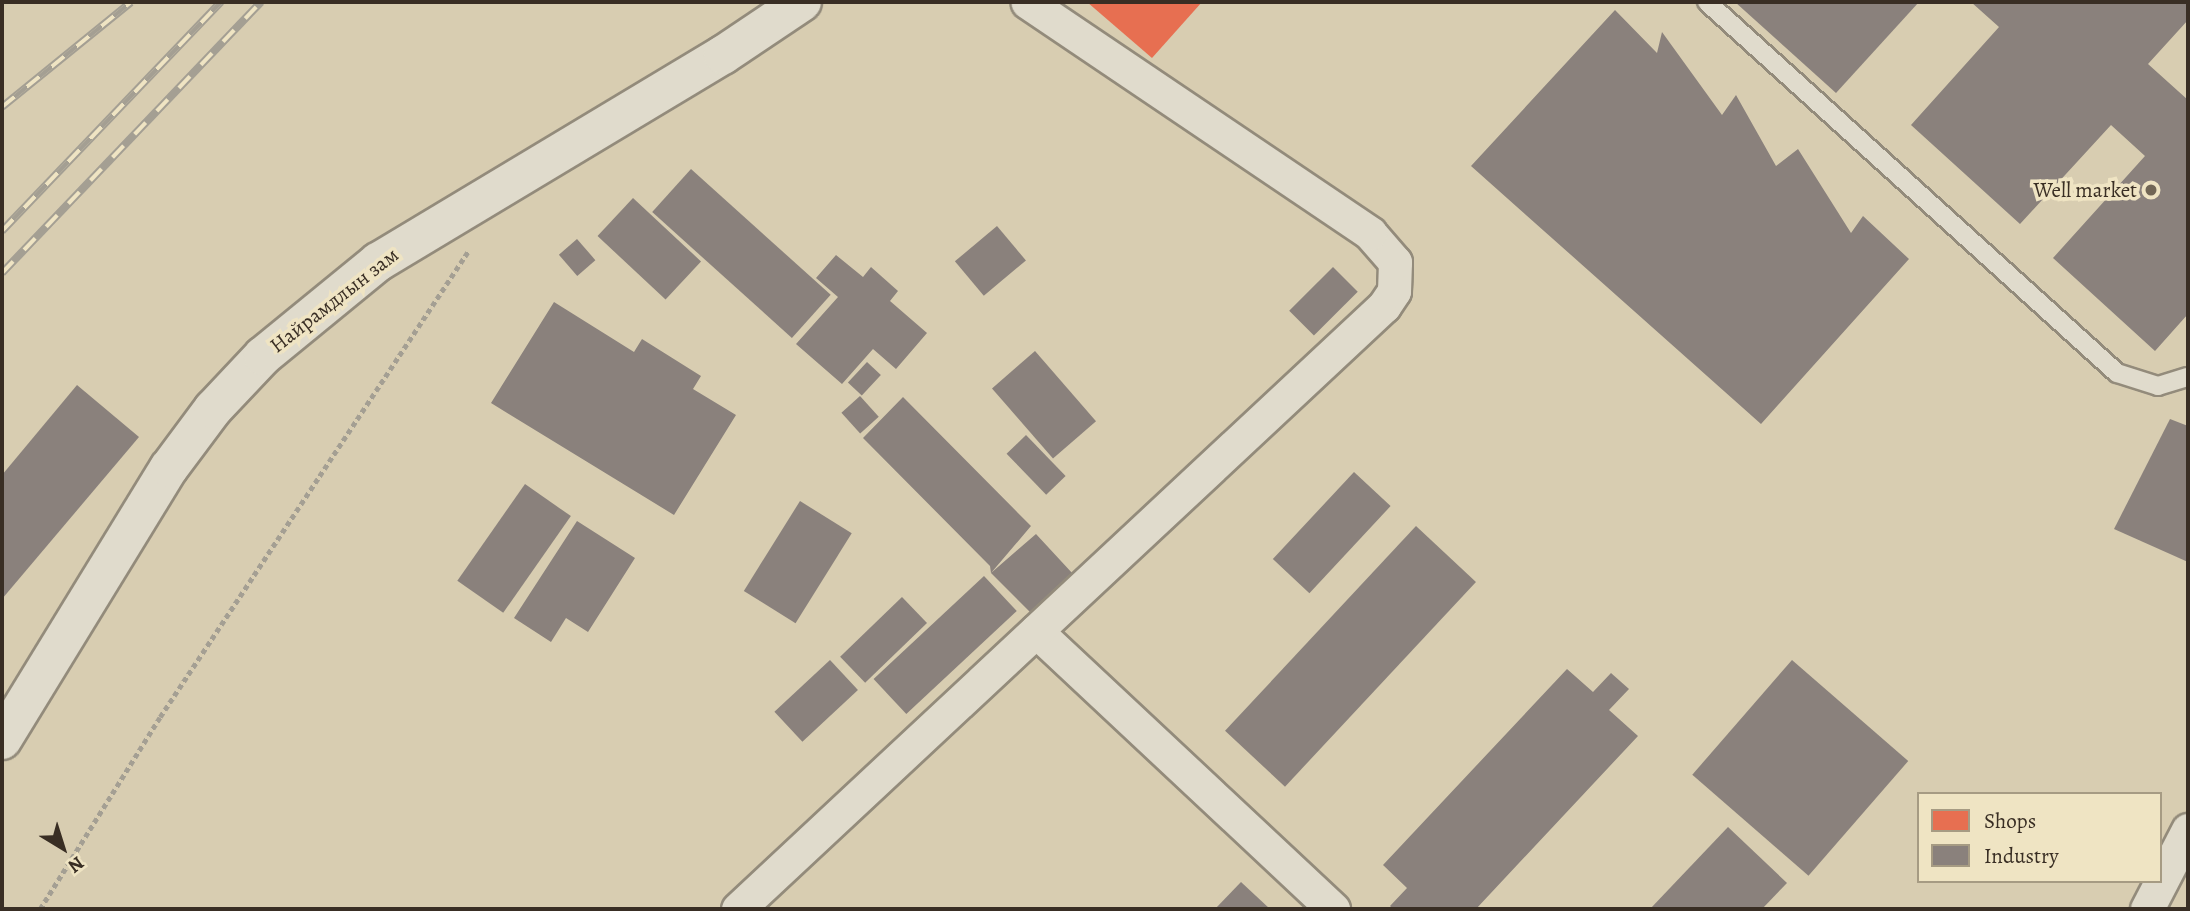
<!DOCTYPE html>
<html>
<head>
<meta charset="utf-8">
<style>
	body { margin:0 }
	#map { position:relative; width:2190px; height:911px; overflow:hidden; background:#d8cdb1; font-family:Alegreya,serif }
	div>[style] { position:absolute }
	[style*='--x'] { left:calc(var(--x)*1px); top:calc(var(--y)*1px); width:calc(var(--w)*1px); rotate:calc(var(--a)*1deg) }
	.shops>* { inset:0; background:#e76f51 }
	.industry>* { inset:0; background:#8a817c; transform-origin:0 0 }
	.path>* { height:4.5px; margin-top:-2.25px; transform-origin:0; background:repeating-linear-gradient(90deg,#a49f93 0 5px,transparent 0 8.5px) }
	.roads { filter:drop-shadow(2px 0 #938b7b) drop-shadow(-2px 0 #938b7b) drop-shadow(0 2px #938b7b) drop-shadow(0 -2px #938b7b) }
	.lane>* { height:18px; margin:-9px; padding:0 9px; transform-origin:9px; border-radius:9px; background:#e0dbcc }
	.street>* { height:33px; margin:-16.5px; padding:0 16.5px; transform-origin:16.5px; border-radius:16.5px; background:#e0dbcc }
	.secondary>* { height:38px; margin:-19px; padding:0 19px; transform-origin:19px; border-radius:19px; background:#e0dbcc }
	.rail>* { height:8px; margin-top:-4px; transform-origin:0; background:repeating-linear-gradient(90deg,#efe4c3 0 16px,#a49f93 0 32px); box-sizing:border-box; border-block:2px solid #a49f93 }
	.dots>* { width:19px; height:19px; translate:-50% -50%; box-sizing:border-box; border:4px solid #efe4c3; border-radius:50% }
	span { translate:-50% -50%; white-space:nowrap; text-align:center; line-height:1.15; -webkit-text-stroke:7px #efe4c3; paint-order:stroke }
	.poi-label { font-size:21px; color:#392e24 }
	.right { translate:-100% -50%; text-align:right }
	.street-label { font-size:21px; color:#392e24 }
	.frame { position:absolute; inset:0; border:4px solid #392e24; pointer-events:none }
	.legend { position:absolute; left:1917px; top:792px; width:245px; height:91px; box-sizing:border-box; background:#efe4c3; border:2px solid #a69b83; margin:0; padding:9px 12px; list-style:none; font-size:21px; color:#392e24 }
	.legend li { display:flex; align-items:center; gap:14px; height:35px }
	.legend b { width:35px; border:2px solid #a69b83 }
	.north { position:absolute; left:28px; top:813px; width:70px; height:70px; -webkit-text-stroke:5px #efe4c3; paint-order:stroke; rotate:142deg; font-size:19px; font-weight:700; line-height:28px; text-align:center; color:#392e24 }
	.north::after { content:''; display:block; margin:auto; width:24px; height:32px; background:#392e24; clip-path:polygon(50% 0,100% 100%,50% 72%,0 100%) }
</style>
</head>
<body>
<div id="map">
	<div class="shops">
		<div style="clip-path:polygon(1087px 2px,1202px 2px,1152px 58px)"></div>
	</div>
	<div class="industry">
		<div style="clip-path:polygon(1735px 2px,1919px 2px,1836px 93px)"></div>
		<div style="clip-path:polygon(1971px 2px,2188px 2px,2188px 20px,2148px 64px,2188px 100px,2188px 314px,2155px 351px,2053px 258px,2145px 156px,2111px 125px,2020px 224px,1911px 125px,1999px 27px)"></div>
		<div style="clip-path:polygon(1615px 10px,1657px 53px,1662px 32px,1722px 115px,1736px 95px,1776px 166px,1798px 149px,1851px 233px,1863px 216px,1909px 259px,1761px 424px,1471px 166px)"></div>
		<div style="left:691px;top:169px;width:188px;height:58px;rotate:42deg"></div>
		<div style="left:633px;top:198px;width:93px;height:52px;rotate:43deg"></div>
		<div style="left:997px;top:226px;width:45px;height:55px;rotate:50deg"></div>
		<div style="left:577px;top:239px;width:28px;height:24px;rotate:49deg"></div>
		<div style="clip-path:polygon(836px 255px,863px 277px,871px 267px,898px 291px,890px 301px,927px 333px,896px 369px,873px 349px,842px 384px,796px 344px,838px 297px,816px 278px)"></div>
		<div style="left:1333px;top:267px;width:35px;height:62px;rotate:45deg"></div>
		<div style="clip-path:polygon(554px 302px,634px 352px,642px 339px,701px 376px,693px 389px,736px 415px,674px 515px,491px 403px)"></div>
		<div style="left:1035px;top:351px;width:93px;height:57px;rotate:49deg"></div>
		<div style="left:867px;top:362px;width:19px;height:28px;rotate:43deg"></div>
		<div style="clip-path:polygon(77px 385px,139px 437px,2px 599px,2px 475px)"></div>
		<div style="left:860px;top:396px;width:28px;height:25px;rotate:48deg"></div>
		<div style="clip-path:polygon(903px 397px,1031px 526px,991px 573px,1036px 534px,1073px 574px,1031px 613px,991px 573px,990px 566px,863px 438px)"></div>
		<div style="clip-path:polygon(2170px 419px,2188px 426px,2188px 562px,2114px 529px)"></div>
		<div style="left:1026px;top:435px;width:57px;height:27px;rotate:46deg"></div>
		<div style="left:1354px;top:472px;width:50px;height:119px;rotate:43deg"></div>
		<div style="left:525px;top:484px;width:56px;height:118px;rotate:35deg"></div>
		<div style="left:800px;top:501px;width:61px;height:106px;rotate:32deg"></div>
		<div style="clip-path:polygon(577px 521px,635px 558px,588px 632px,566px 618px,551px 642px,514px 618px)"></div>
		<div style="left:1416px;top:526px;width:82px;height:280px;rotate:43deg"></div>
		<div style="left:984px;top:576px;width:48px;height:151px;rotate:47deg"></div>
		<div style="left:902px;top:597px;width:36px;height:86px;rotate:46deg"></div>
		<div style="left:830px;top:660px;width:41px;height:76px;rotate:47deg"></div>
		<div style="left:1792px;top:660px;width:154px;height:152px;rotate:41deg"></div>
		<div style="clip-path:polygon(1567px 669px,1593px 692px,1611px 673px,1629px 689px,1609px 710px,1638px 736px,1476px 909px,1393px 909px,1390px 906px,1407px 888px,1383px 865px)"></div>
		<div style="clip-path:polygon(1728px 827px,1787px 883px,1762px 909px,1650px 909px)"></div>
		<div style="clip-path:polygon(1241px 882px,1270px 909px,1215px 909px)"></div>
	</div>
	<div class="path">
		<div style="--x:40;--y:909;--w:226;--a:-58"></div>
		<div style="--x:160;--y:717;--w:560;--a:-56.51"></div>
	</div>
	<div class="roads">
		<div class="lane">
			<div style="--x:1707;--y:2;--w:553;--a:42.14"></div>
			<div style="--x:2117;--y:373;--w:43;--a:17.6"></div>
			<div style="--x:2158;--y:386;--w:31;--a:-17"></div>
		</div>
		<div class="street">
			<div style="--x:1036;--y:631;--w:407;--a:43.1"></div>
			<div style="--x:738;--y:909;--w:884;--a:-43.03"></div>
			<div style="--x:1384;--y:306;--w:18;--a:-56"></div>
			<div style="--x:1394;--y:291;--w:29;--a:-88"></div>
			<div style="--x:1395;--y:262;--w:38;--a:-131"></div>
			<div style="--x:1370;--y:233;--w:413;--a:-146"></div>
			<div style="--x:2147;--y:909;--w:89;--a:-62.6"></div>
		</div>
		<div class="secondary">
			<div style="--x:2;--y:740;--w:319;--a:-58.5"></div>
			<div style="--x:169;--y:468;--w:74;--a:-53.3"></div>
			<div style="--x:213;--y:409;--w:73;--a:-46.7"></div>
			<div style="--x:263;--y:356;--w:149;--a:-39.3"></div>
			<div style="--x:378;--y:262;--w:402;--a:-31"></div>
			<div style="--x:723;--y:55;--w:95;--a:-33.9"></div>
		</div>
	</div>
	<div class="rail">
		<div style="--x:2;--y:107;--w:166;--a:-39.1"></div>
		<div style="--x:2;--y:231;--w:317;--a:-46.3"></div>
		<div style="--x:2;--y:273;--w:375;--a:-46.3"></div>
	</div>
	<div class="dots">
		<div style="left:2151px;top:190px;background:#716655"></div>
	</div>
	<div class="poi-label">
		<span class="right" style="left:2137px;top:190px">Well market</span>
	</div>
	<div class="street-label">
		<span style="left:334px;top:300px;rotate:-38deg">Найрамдлын зам</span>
	</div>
	<div class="frame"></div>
	<ul class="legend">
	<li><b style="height:19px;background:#e76f51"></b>Shops</li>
	<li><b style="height:19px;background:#8a817c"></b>Industry</li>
	</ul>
	<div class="north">N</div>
</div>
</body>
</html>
